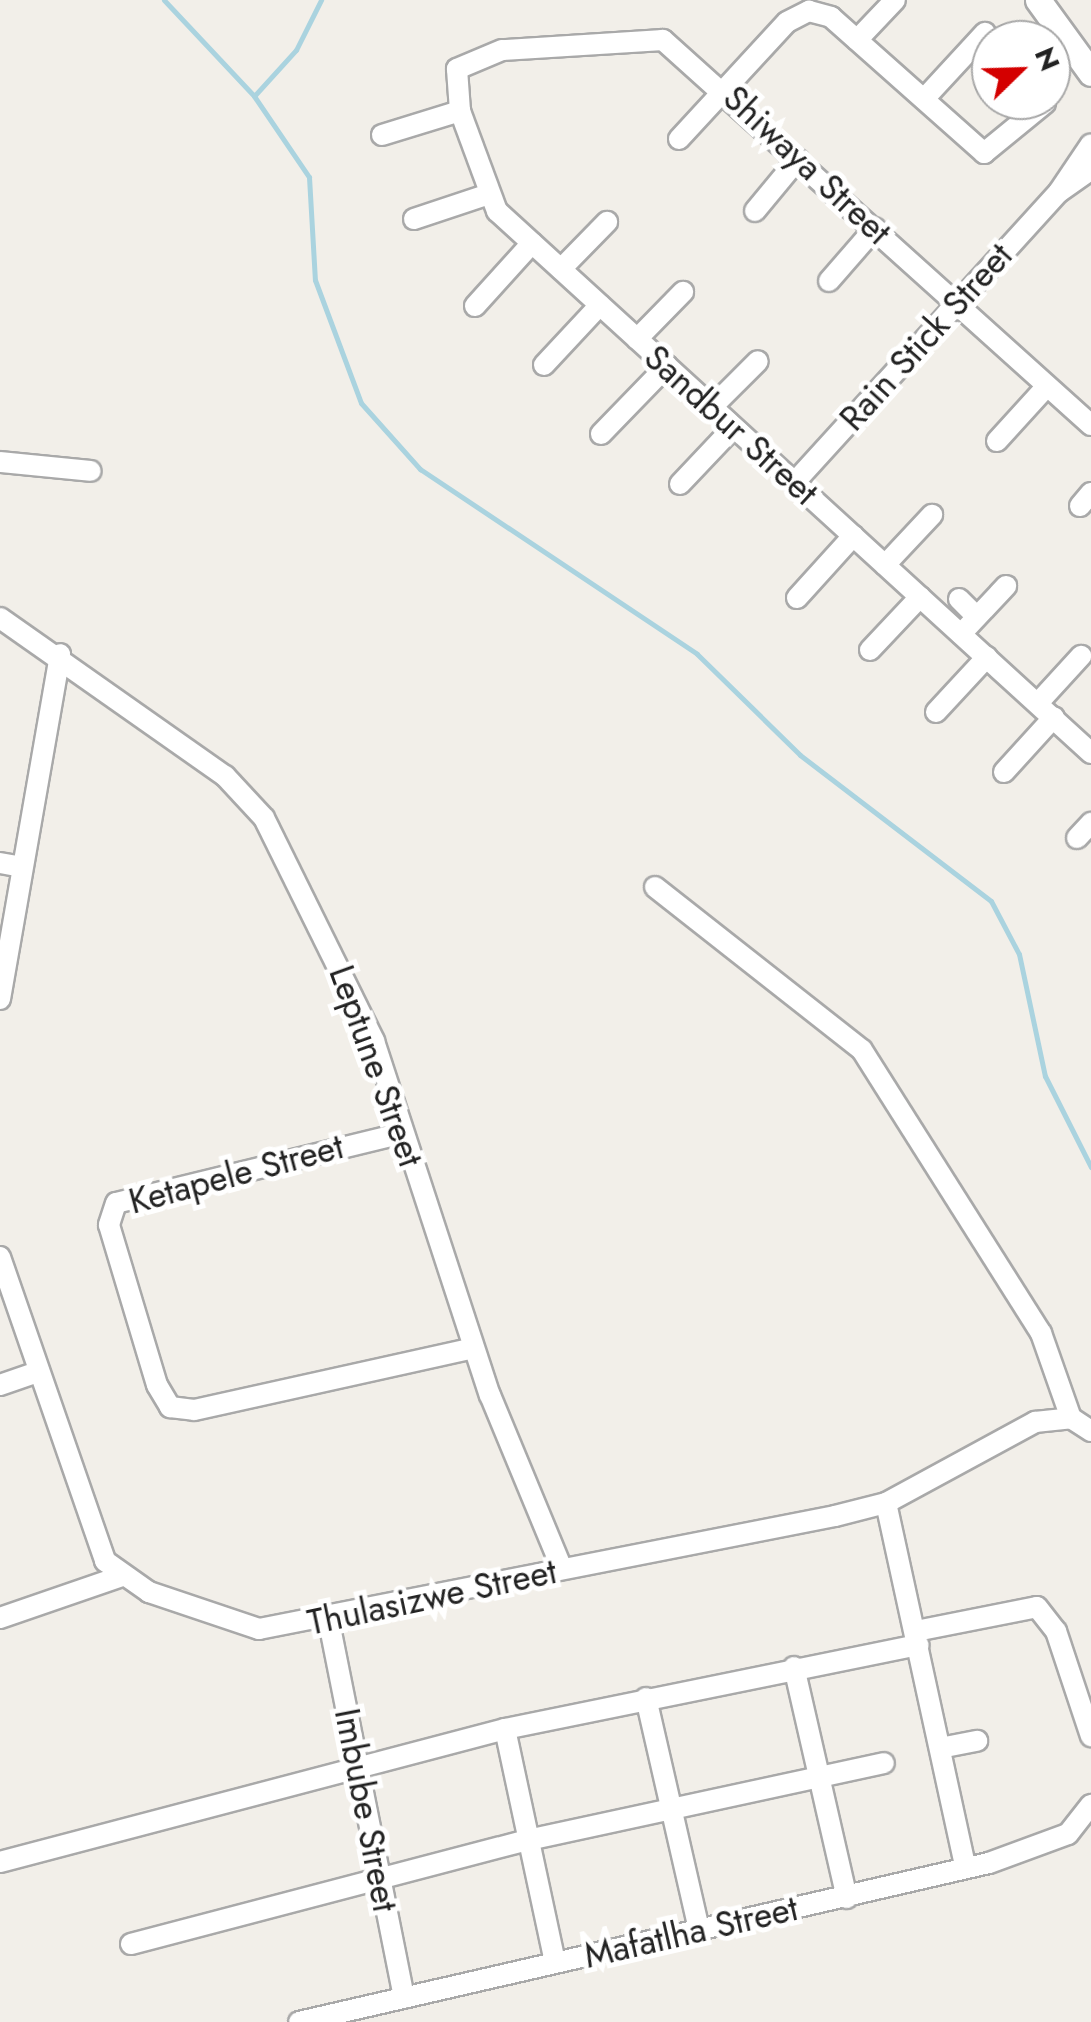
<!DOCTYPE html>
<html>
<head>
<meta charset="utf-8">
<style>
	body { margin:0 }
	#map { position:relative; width:1091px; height:2022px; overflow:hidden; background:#f2efe9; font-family:Jost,sans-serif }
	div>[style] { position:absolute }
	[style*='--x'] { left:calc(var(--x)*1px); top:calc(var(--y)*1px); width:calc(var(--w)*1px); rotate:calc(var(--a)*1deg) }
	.stream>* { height:5px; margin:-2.5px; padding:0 2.5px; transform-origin:2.5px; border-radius:2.5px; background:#aad3df }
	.roads { filter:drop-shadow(2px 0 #a9a9a9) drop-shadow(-2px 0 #a9a9a9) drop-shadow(0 2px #a9a9a9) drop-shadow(0 -2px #a9a9a9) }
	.minor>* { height:20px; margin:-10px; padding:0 10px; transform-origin:10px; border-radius:10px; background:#fff }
	.tertiary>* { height:25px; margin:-12.5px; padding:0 12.5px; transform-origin:12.5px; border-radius:12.5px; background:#fff }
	span { translate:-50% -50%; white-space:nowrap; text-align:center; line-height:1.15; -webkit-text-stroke:10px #fff; paint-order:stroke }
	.street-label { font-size:35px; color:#222 }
	.north { position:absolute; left:971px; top:20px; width:100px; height:100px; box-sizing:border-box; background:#fff; border:2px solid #a7a7a7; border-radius:50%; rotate:67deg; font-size:28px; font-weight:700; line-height:40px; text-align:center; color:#222 }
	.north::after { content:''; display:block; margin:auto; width:35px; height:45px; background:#d40000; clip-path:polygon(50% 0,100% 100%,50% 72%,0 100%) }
</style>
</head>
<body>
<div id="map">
	<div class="stream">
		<div style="--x:164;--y:0;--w:132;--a:46.8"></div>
		<div style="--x:254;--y:96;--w:98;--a:55.8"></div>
		<div style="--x:309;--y:177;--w:103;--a:86.7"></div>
		<div style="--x:315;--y:280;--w:131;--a:69.5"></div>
		<div style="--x:361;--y:403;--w:89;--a:48.2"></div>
		<div style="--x:420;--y:469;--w:333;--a:33.7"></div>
		<div style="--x:697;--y:654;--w:144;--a:44.4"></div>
		<div style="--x:800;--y:755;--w:240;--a:37.4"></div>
		<div style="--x:991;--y:901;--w:60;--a:62.2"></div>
		<div style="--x:1019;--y:954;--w:125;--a:78"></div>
		<div style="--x:1045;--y:1076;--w:102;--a:63.2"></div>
		<div style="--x:255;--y:95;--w:61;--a:-47.7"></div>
		<div style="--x:296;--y:50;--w:56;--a:-63.4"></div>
	</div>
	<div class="roads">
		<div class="minor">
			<div style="--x:857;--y:40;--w:55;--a:-46.5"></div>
			<div style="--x:924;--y:99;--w:90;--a:-47.3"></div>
			<div style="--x:382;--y:135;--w:82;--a:-17.1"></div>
			<div style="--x:679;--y:139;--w:159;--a:-47.3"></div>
			<div style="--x:787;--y:22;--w:25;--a:-27"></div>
			<div style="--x:809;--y:11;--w:23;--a:15"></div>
			<div style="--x:831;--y:17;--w:205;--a:41.6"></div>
			<div style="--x:984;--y:153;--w:79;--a:-39.3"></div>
			<div style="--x:1060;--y:190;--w:55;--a:-56"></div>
			<div style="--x:755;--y:211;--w:67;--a:-50.4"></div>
			<div style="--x:414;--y:219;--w:76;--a:-18.4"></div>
			<div style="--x:561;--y:269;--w:66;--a:-45.6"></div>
			<div style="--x:829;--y:281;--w:70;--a:-49"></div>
			<div style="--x:475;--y:306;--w:85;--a:-47.9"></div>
			<div style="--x:637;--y:339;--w:66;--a:-45.6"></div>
			<div style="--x:544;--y:365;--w:82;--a:-47"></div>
			<div style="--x:711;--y:408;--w:66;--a:-45"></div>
			<div style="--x:1091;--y:425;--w:576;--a:-138.03"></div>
			<div style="--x:663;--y:40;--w:161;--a:176.4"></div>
			<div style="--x:502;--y:50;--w:49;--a:157.1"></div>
			<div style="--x:457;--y:69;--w:42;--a:85.9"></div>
			<div style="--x:460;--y:111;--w:107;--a:69.7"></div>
			<div style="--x:497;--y:211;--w:804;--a:42.38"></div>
			<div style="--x:601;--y:434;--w:95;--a:-45.9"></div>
			<div style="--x:997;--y:441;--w:74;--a:-47.7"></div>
			<div style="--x:0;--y:462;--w:91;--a:5.6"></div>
			<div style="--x:794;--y:483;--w:394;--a:-47.7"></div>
			<div style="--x:1059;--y:192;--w:39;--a:-35"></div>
			<div style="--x:680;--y:484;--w:77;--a:-46.6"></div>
			<div style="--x:1080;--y:506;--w:17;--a:-50"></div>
			<div style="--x:885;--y:565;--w:69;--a:-46.8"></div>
			<div style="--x:797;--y:598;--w:84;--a:-47.9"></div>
			<div style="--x:959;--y:599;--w:25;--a:45"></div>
			<div style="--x:0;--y:618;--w:275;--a:35.1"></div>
			<div style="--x:225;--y:776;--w:57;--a:47.1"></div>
			<div style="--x:264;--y:818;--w:249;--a:63.7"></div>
			<div style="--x:374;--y:1041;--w:373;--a:71.9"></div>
			<div style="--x:490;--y:1395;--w:188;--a:67.5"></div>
			<div style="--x:961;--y:634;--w:66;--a:-46.8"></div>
			<div style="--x:870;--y:650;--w:73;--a:-46.7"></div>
			<div style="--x:1038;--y:703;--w:64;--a:-47.5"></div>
			<div style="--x:936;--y:712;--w:75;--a:-47.2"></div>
			<div style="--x:1004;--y:772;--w:74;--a:-47.7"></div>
			<div style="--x:1077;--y:838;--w:21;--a:-47"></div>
			<div style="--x:0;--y:863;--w:22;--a:10"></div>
			<div style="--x:655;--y:887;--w:263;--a:38.2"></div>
			<div style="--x:862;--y:1050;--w:335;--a:57.7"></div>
			<div style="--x:1041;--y:1333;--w:90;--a:70.6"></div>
			<div style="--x:0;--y:999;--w:350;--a:-80.1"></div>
			<div style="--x:403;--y:1133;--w:295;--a:166.3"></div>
			<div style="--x:116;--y:1203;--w:23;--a:108"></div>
			<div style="--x:109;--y:1225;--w:167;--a:73.3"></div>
			<div style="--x:157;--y:1385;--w:26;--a:59"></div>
			<div style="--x:170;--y:1407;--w:24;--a:7"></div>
			<div style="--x:194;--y:1410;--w:286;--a:-12.5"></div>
			<div style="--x:0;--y:1257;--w:322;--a:70.9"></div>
			<div style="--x:105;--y:1561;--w:54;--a:35.2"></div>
			<div style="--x:149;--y:1592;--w:116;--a:18.6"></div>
			<div style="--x:259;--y:1629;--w:587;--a:-11.1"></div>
			<div style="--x:835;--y:1516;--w:53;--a:-14.3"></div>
			<div style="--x:886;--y:1503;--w:170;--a:-28.5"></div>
			<div style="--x:1035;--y:1422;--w:36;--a:-6"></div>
			<div style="--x:1071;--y:1418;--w:24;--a:33"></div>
			<div style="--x:0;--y:1385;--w:36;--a:-19"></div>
			<div style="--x:886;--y:1503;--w:371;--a:77.7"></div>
			<div style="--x:0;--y:1618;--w:129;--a:-19"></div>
			<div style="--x:329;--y:1622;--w:383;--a:78.7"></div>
			<div style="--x:916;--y:1631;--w:123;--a:-11.2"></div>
			<div style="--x:1037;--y:1607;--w:31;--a:52"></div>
			<div style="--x:1056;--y:1631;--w:111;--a:71.6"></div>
			<div style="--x:794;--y:1667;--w:237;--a:77.1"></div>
			<div style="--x:646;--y:1698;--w:238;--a:77.1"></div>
			<div style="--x:505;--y:1729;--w:239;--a:77.9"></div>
			<div style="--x:940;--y:1748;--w:38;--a:-11"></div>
			<div style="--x:0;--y:1862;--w:522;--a:-14.75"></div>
			<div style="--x:505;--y:1729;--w:422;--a:-11.5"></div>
			<div style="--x:131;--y:1944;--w:410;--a:-14.7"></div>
			<div style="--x:528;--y:1840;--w:364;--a:-12.2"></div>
			<div style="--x:299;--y:2022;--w:708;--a:-12.98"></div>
			<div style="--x:989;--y:1863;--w:84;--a:-20.2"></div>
			<div style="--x:1068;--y:1834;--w:37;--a:-52"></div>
		</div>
		<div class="tertiary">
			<div style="--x:1038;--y:0;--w:90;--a:54"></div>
		</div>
	</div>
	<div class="street-label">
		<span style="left:807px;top:165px;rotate:43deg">Shiwaya Street</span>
		<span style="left:926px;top:337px;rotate:-48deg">Rain Stick Street</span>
		<span style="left:731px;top:425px;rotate:42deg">Sandbur Street</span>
		<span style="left:376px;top:1066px;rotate:70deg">Leptune Street</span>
		<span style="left:236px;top:1174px;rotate:-15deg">Ketapele Street</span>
		<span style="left:432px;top:1597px;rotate:-12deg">Thulasizwe Street</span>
		<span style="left:366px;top:1810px;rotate:79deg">Imbube Street</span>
		<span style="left:691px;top:1932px;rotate:-13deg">Mafatlha Street</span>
	</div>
	<div class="north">N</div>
</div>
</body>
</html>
